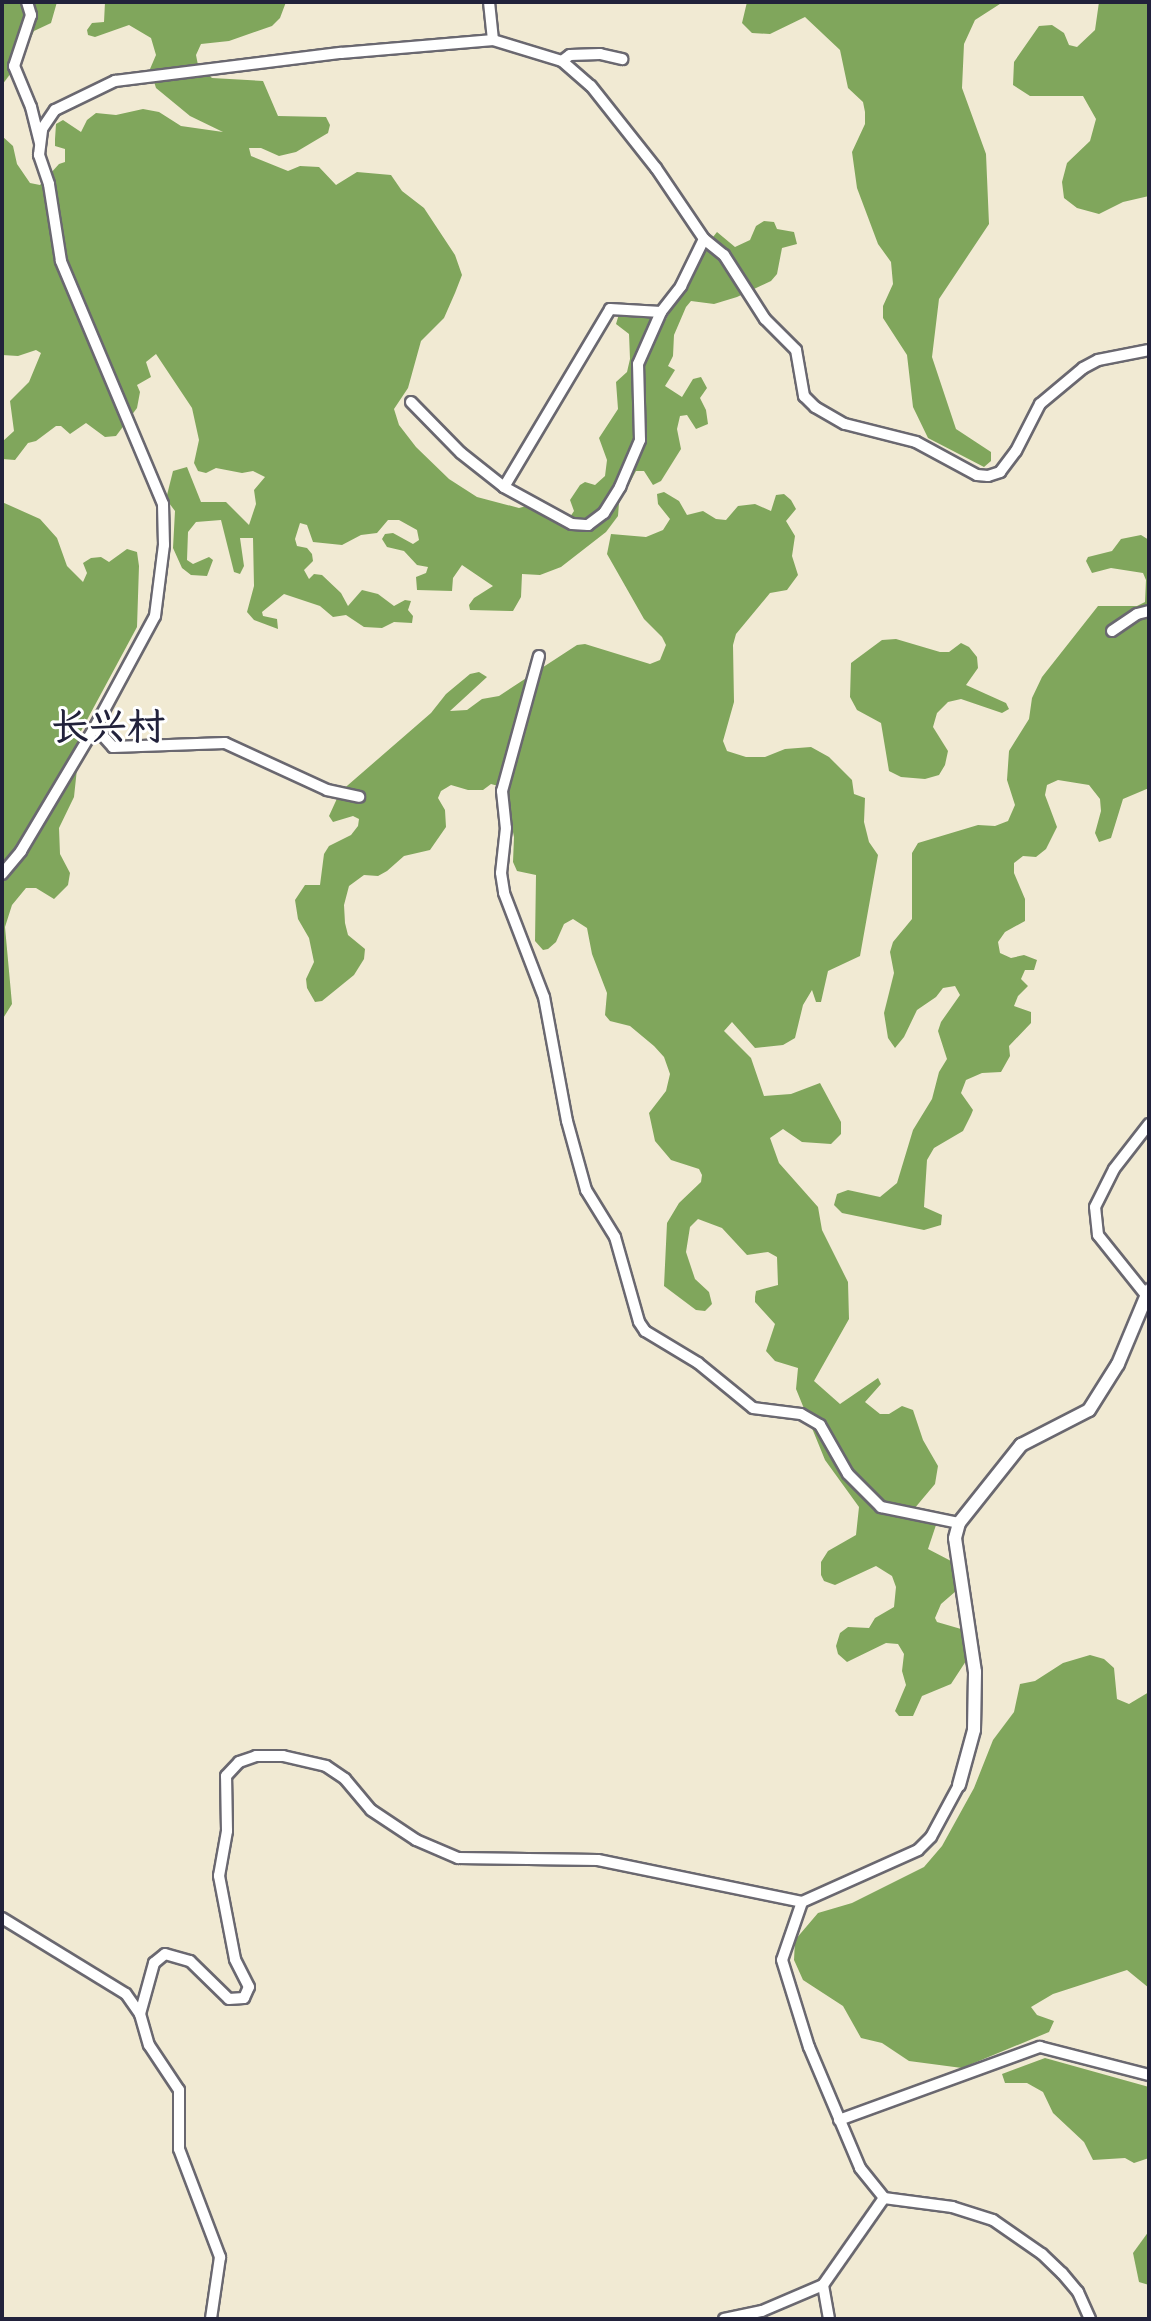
<!DOCTYPE html>
<html>
<head>
<meta charset="utf-8">
<style>
	body { margin:0 }
	#map { position:relative; width:1151px; height:2321px; overflow:hidden; background:#f1ead3; font-family:"Indie Flower","LXGW WenKai TC",sans-serif }
	div>[style] { position:absolute }
	[style*='--x'] { left:calc(var(--x)*1px); top:calc(var(--y)*1px); width:calc(var(--w)*1px); rotate:calc(var(--a)*1deg) }
	.forest>* { inset:0; background:#80a65c }
	.roads { filter:drop-shadow(2px 0 #6a6870) drop-shadow(-2px 0 #6a6870) drop-shadow(0 2px #6a6870) drop-shadow(0 -2px #6a6870) }
	.minor>* { height:10px; margin:-5px; padding:0 5px; transform-origin:5px; border-radius:5px; background:#fff }
	.tertiary>* { height:12px; margin:-6px; padding:0 6px; transform-origin:6px; border-radius:6px; background:#fff }
	span { translate:-50% -50%; white-space:nowrap; text-align:center; line-height:1.15; -webkit-text-stroke:6px #fff; paint-order:stroke }
	.quarter-label { font-size:38px; color:#22223b; font-weight:700 }
	.frame { position:absolute; inset:0; border:4px solid #22223b; pointer-events:none }
</style>
</head>
<body>
<div id="map">
	<div class="forest">
		<div style="clip-path:polygon(2px 2px,57px 2px,51px 23px,34px 31px,20px 61px,2px 85px)"></div>
		<div style="clip-path:polygon(105px 2px,286px 2px,280px 18px,272px 26px,229px 41px,201px 44px,196px 55px,198px 65px,212px 78px,263px 81px,278px 116px,326px 117px,330px 125px,328px 133px,296px 152px,279px 156px,261px 148px,249px 148px,251px 156px,288px 171px,300px 166px,319px 167px,336px 185px,357px 172px,391px 175px,402px 191px,424px 208px,455px 255px,462px 275px,455px 293px,444px 318px,421px 341px,408px 388px,394px 409px,399px 425px,416px 447px,449px 479px,477px 497px,519px 508px,541px 502px,570px 517px,574px 511px,570px 500px,580px 485px,585px 482px,595px 485px,605px 476px,607px 460px,599px 438px,618px 409px,616px 382px,627px 372px,630px 359px,629px 334px,616px 324px,619px 314px,666px 319px,705px 247px,717px 232px,735px 247px,750px 240px,756px 226px,764px 221px,774px 222px,777px 229px,794px 232px,797px 244px,782px 248px,777px 274px,771px 281px,737px 297px,714px 304px,691px 301px,686px 307px,674px 335px,673px 356px,668px 366px,675px 370px,665px 386px,682px 397px,693px 379px,701px 377px,707px 388px,700px 398px,706px 410px,708px 424px,696px 429px,687px 415px,680px 416px,677px 429px,681px 449px,661px 481px,653px 485px,644px 471px,636px 471px,619px 503px,618px 516px,606px 532px,561px 567px,540px 575px,522px 574px,521px 597px,513px 611px,470px 610px,469px 605px,474px 598px,493px 586px,462px 565px,453px 578px,452px 591px,417px 590px,416px 577px,426px 573px,428px 567px,417px 565px,404px 551px,387px 547px,382px 539px,385px 534px,393px 533px,413px 544px,419px 540px,417px 530px,399px 520px,388px 520px,377px 533px,361px 535px,342px 545px,313px 542px,307px 525px,300px 523px,295px 539px,297px 546px,307px 548px,312px 554px,313px 561px,304px 570px,309px 579px,314px 574px,322px 575px,341px 593px,348px 606px,362px 590px,378px 594px,394px 606px,405px 600px,411px 601px,408px 610px,413px 616px,412px 623px,394px 622px,382px 628px,364px 627px,346px 615px,333px 617px,320px 606px,284px 594px,262px 612px,263px 616px,277px 619px,278px 629px,254px 620px,247px 612px,254px 586px,253px 538px,240px 538px,244px 566px,240px 574px,234px 572px,221px 520px,196px 522px,188px 532px,187px 560px,193px 564px,209px 557px,213px 560px,207px 576px,191px 575px,182px 568px,173px 548px,175px 511px,166px 499px,173px 471px,187px 467px,201px 502px,226px 502px,249px 525px,256px 504px,254px 490px,265px 477px,253px 471px,242px 473px,216px 468px,206px 473px,198px 471px,194px 463px,199px 440px,192px 408px,156px 354px,146px 362px,151px 377px,137px 385px,140px 392px,137px 408px,116px 436px,105px 437px,86px 423px,70px 434px,61px 426px,56px 426px,36px 441px,28px 443px,15px 460px,2px 459px,2px 442px,14px 431px,10px 401px,29px 382px,41px 353px,36px 350px,18px 356px,2px 355px,2px 136px,13px 146px,17px 164px,30px 183px,40px 185px,59px 164px,65px 162px,65px 149px,55px 146px,55px 139px,56px 124px,63px 120px,81px 132px,87px 120px,96px 113px,116px 115px,143px 109px,159px 112px,181px 126px,223px 132px,190px 116px,156px 88px,150px 69px,156px 55px,151px 38px,129px 25px,95px 37px,88px 35px,87px 30px,92px 23px,104px 22px)"></div>
		<div style="clip-path:polygon(747px 2px,1003px 2px,975px 20px,964px 44px,962px 88px,986px 154px,989px 224px,939px 299px,932px 357px,956px 429px,991px 452px,991px 461px,984px 467px,928px 438px,913px 407px,907px 355px,883px 318px,883px 306px,893px 284px,891px 262px,878px 244px,857px 188px,852px 152px,865px 124px,865px 112px,863px 102px,848px 88px,840px 50px,805px 17px,770px 34px,752px 33px,742px 23px)"></div>
		<div style="clip-path:polygon(1099px 2px,1149px 2px,1149px 196px,1123px 202px,1099px 214px,1077px 208px,1064px 198px,1062px 182px,1067px 163px,1090px 141px,1096px 119px,1083px 96px,1030px 96px,1013px 85px,1014px 62px,1039px 26px,1052px 25px,1064px 33px,1069px 45px,1077px 47px,1095px 30px)"></div>
		<div style="clip-path:polygon(664px 492px,679px 501px,687px 515px,703px 511px,716px 519px,726px 520px,738px 506px,755px 504px,771px 511px,776px 495px,784px 494px,791px 500px,796px 509px,786px 521px,795px 536px,792px 556px,798px 575px,787px 590px,770px 593px,736px 634px,733px 645px,734px 702px,723px 741px,727px 751px,746px 757px,765px 757px,785px 749px,811px 747px,829px 757px,852px 780px,854px 794px,865px 798px,864px 822px,869px 842px,878px 855px,860px 956px,828px 971px,821px 1002px,816px 1002px,812px 990px,803px 1005px,795px 1038px,783px 1045px,755px 1048px,732px 1022px,724px 1031px,751px 1058px,764px 1096px,791px 1094px,820px 1083px,841px 1122px,841px 1134px,831px 1144px,802px 1142px,783px 1129px,770px 1138px,779px 1163px,818px 1207px,822px 1230px,848px 1282px,849px 1319px,814px 1381px,840px 1404px,878px 1378px,881px 1384px,865px 1402px,880px 1414px,889px 1414px,902px 1406px,913px 1410px,923px 1440px,938px 1466px,935px 1484px,914px 1509px,913px 1520px,936px 1525px,928px 1549px,951px 1561px,956px 1591px,941px 1604px,935px 1618px,937px 1622px,961px 1629px,966px 1661px,951px 1684px,922px 1696px,913px 1716px,899px 1716px,895px 1711px,906px 1685px,902px 1671px,904px 1654px,898px 1644px,886px 1643px,847px 1662px,838px 1654px,836px 1646px,840px 1633px,848px 1627px,869px 1628px,875px 1618px,894px 1607px,896px 1587px,892px 1576px,876px 1566px,835px 1585px,824px 1581px,821px 1575px,821px 1562px,828px 1551px,856px 1535px,859px 1507px,825px 1460px,796px 1389px,798px 1368px,775px 1361px,766px 1351px,775px 1324px,755px 1302px,755px 1297px,756px 1291px,778px 1285px,777px 1257px,768px 1252px,747px 1255px,722px 1228px,698px 1219px,690px 1227px,686px 1252px,695px 1279px,709px 1292px,712px 1304px,705px 1311px,696px 1310px,664px 1286px,667px 1223px,679px 1203px,701px 1182px,702px 1175px,699px 1169px,671px 1160px,655px 1141px,649px 1113px,666px 1091px,670px 1074px,664px 1057px,654px 1046px,630px 1026px,610px 1021px,605px 1015px,607px 993px,592px 954px,587px 928px,573px 919px,564px 924px,556px 942px,548px 949px,543px 950px,535px 941px,536px 875px,517px 871px,513px 862px,514px 837px,507px 802px,509px 789px,491px 784px,483px 790px,468px 790px,451px 785px,441px 791px,438px 798px,445px 810px,446px 827px,430px 850px,404px 856px,387px 871px,378px 876px,364px 875px,349px 886px,344px 905px,345px 923px,348px 935px,365px 949px,364px 959px,354px 975px,322px 1001px,315px 1002px,307px 988px,306px 979px,314px 962px,309px 938px,298px 919px,295px 900px,305px 885px,320px 885px,324px 854px,329px 846px,351px 835px,358px 826px,359px 819px,353px 816px,333px 822px,329px 816px,340px 792px,431px 713px,446px 694px,470px 674px,479px 672px,487px 677px,450px 711px,467px 710px,482px 699px,499px 696px,577px 645px,585px 644px,650px 664px,660px 660px,666px 645px,662px 637px,644px 619px,607px 554px,611px 534px,646px 537px,663px 530px,670px 519px,658px 504px,657px 494px)"></div>
		<div style="clip-path:polygon(2px 502px,40px 519px,57px 538px,67px 566px,83px 582px,87px 573px,83px 563px,91px 558px,101px 557px,109px 562px,127px 549px,137px 552px,139px 566px,137px 627px,81px 731px,74px 797px,59px 828px,60px 854px,70px 873px,68px 885px,54px 899px,36px 888px,26px 888px,12px 905px,5px 927px,12px 1004px,2px 1020px)"></div>
		<div style="clip-path:polygon(1141px 535px,1149px 540px,1149px 788px,1123px 799px,1111px 838px,1099px 842px,1095px 833px,1101px 811px,1100px 799px,1089px 785px,1058px 780px,1047px 785px,1045px 795px,1057px 827px,1046px 849px,1036px 857px,1023px 856px,1014px 863px,1014px 873px,1025px 899px,1025px 921px,1005px 932px,998px 942px,1000px 953px,1011px 958px,1024px 955px,1037px 960px,1034px 970px,1025px 970px,1021px 979px,1028px 986px,1018px 996px,1014px 1006px,1031px 1012px,1031px 1023px,1009px 1046px,1010px 1056px,1001px 1072px,982px 1073px,966px 1080px,961px 1093px,973px 1110px,971px 1115px,963px 1131px,934px 1148px,927px 1160px,924px 1207px,942px 1215px,941px 1225px,924px 1230px,842px 1213px,834px 1205px,837px 1194px,848px 1190px,880px 1197px,897px 1183px,913px 1130px,932px 1099px,939px 1072px,947px 1059px,938px 1031px,941px 1022px,960px 995px,955px 986px,943px 988px,936px 997px,917px 1010px,904px 1037px,895px 1048px,888px 1038px,884px 1013px,894px 973px,890px 952px,893px 942px,912px 919px,912px 853px,918px 843px,978px 825px,995px 826px,1008px 821px,1015px 805px,1007px 780px,1009px 751px,1029px 719px,1032px 698px,1042px 677px,1098px 606px,1137px 606px,1145px 602px,1146px 580px,1143px 573px,1111px 568px,1092px 573px,1086px 561px,1088px 557px,1112px 551px,1121px 539px)"></div>
		<div style="clip-path:polygon(896px 639px,940px 652px,949px 652px,961px 643px,969px 647px,977px 657px,978px 668px,966px 685px,1006px 703px,1009px 709px,1002px 713px,961px 699px,948px 702px,937px 713px,933px 727px,948px 751px,945px 765px,939px 775px,925px 779px,901px 777px,889px 771px,881px 723px,857px 710px,850px 697px,851px 663px,882px 640px)"></div>
		<div style="clip-path:polygon(1090px 1655px,1104px 1659px,1114px 1668px,1117px 1699px,1129px 1704px,1149px 1692px,1149px 1988px,1127px 1970px,1053px 1994px,1031px 2007px,1037px 2015px,1054px 2021px,1049px 2032px,962px 2068px,909px 2061px,882px 2043px,861px 2038px,843px 2006px,803px 1980px,794px 1960px,795px 1940px,818px 1913px,852px 1903px,924px 1867px,942px 1846px,974px 1788px,993px 1740px,1014px 1712px,1020px 1684px,1035px 1681px,1063px 1663px)"></div>
		<div style="clip-path:polygon(1045px 2058px,1149px 2087px,1149px 2158px,1134px 2163px,1125px 2158px,1093px 2160px,1084px 2142px,1053px 2113px,1043px 2092px,1027px 2083px,1005px 2083px,1002px 2074px)"></div>
		<div style="clip-path:polygon(1149px 2231px,1149px 2285px,1139px 2282px,1133px 2253px)"></div>
	</div>
	<div class="roads">
		<div class="minor">
			<div style="--x:27;--y:2;--w:14;--a:73"></div>
			<div style="--x:31;--y:15;--w:54;--a:108.4"></div>
			<div style="--x:14;--y:66;--w:44;--a:67.5"></div>
			<div style="--x:31;--y:107;--w:37;--a:76"></div>
			<div style="--x:489;--y:2;--w:38;--a:84"></div>
			<div style="--x:562;--y:61;--w:10;--a:-37"></div>
			<div style="--x:570;--y:55;--w:30;--a:-2"></div>
			<div style="--x:600;--y:54;--w:23;--a:13"></div>
			<div style="--x:411;--y:402;--w:71;--a:45.6"></div>
			<div style="--x:461;--y:453;--w:55;--a:38.3"></div>
			<div style="--x:504;--y:487;--w:77;--a:28.6"></div>
			<div style="--x:572;--y:524;--w:16;--a:4"></div>
			<div style="--x:588;--y:525;--w:20;--a:-37"></div>
			<div style="--x:604;--y:513;--w:31;--a:-58"></div>
			<div style="--x:620;--y:487;--w:51;--a:-66.9"></div>
			<div style="--x:640;--y:440;--w:76;--a:-91.5"></div>
			<div style="--x:638;--y:364;--w:57;--a:-66.1"></div>
			<div style="--x:661;--y:312;--w:33;--a:-52"></div>
			<div style="--x:681;--y:286;--w:52;--a:-63.9"></div>
			<div style="--x:504;--y:487;--w:207;--a:-59.2"></div>
			<div style="--x:610;--y:309;--w:51;--a:3.4"></div>
			<div style="--x:1112;--y:631;--w:30;--a:-34"></div>
			<div style="--x:1137;--y:614;--w:12;--a:-14"></div>
			<div style="--x:539;--y:656;--w:140;--a:105.3"></div>
			<div style="--x:502;--y:791;--w:37;--a:84"></div>
			<div style="--x:506;--y:828;--w:45;--a:96.3"></div>
			<div style="--x:501;--y:873;--w:20;--a:81"></div>
			<div style="--x:504;--y:893;--w:111;--a:69"></div>
			<div style="--x:544;--y:997;--w:126;--a:79.5"></div>
			<div style="--x:567;--y:1121;--w:72;--a:74.6"></div>
			<div style="--x:586;--y:1190;--w:55;--a:58.3"></div>
			<div style="--x:615;--y:1237;--w:88;--a:74.2"></div>
			<div style="--x:639;--y:1322;--w:11;--a:56"></div>
			<div style="--x:645;--y:1331;--w:62;--a:31.1"></div>
			<div style="--x:698;--y:1363;--w:71;--a:39.3"></div>
			<div style="--x:753;--y:1408;--w:48;--a:7.1"></div>
			<div style="--x:801;--y:1414;--w:22;--a:30"></div>
			<div style="--x:820;--y:1425;--w:56;--a:60.3"></div>
			<div style="--x:848;--y:1474;--w:47;--a:45"></div>
			<div style="--x:881;--y:1507;--w:80;--a:11.6"></div>
			<div style="--x:95;--y:727;--w:27;--a:48"></div>
			<div style="--x:113;--y:747;--w:112;--a:-2"></div>
			<div style="--x:225;--y:743;--w:112;--a:24.7"></div>
			<div style="--x:327;--y:790;--w:33;--a:12"></div>
			<div style="--x:2;--y:874;--w:30;--a:-50"></div>
			<div style="--x:21;--y:851;--w:144;--a:-59.2"></div>
			<div style="--x:95;--y:727;--w:126;--a:-61.6"></div>
			<div style="--x:155;--y:616;--w:72;--a:-82.8"></div>
			<div style="--x:164;--y:545;--w:41;--a:-91.4"></div>
			<div style="--x:163;--y:504;--w:264;--a:-112.8"></div>
			<div style="--x:61;--y:261;--w:78;--a:-98.9"></div>
			<div style="--x:49;--y:184;--w:31;--a:-109"></div>
			<div style="--x:39;--y:155;--w:26;--a:-83"></div>
			<div style="--x:42;--y:129;--w:23;--a:-56"></div>
			<div style="--x:55;--y:110;--w:67;--a:-25.8"></div>
			<div style="--x:115;--y:81;--w:228;--a:-7.1"></div>
			<div style="--x:341;--y:53;--w:153;--a:-4.9"></div>
			<div style="--x:493;--y:40;--w:72;--a:16.9"></div>
			<div style="--x:562;--y:61;--w:38;--a:41"></div>
			<div style="--x:591;--y:86;--w:105;--a:51.6"></div>
			<div style="--x:656;--y:168;--w:86;--a:55.9"></div>
			<div style="--x:704;--y:239;--w:26;--a:39"></div>
			<div style="--x:724;--y:255;--w:76;--a:57.4"></div>
			<div style="--x:765;--y:319;--w:44;--a:45"></div>
			<div style="--x:796;--y:350;--w:47;--a:80.1"></div>
			<div style="--x:804;--y:396;--w:16;--a:45"></div>
			<div style="--x:815;--y:407;--w:34;--a:30"></div>
			<div style="--x:845;--y:424;--w:73;--a:14.2"></div>
			<div style="--x:916;--y:442;--w:69;--a:28.4"></div>
			<div style="--x:977;--y:475;--w:11;--a:5"></div>
			<div style="--x:988;--y:476;--w:13;--a:-18"></div>
			<div style="--x:1000;--y:472;--w:26;--a:-53"></div>
			<div style="--x:1016;--y:451;--w:53;--a:-62.9"></div>
			<div style="--x:1040;--y:404;--w:56;--a:-39.9"></div>
			<div style="--x:1083;--y:368;--w:17;--a:-28"></div>
			<div style="--x:1098;--y:360;--w:52;--a:-11.1"></div>
			<div style="--x:1146;--y:1295;--w:77;--a:-128.7"></div>
			<div style="--x:1098;--y:1235;--w:28;--a:-96"></div>
			<div style="--x:1095;--y:1207;--w:42;--a:-63.4"></div>
			<div style="--x:1114;--y:1169;--w:57;--a:-52.1"></div>
			<div style="--x:802;--y:1902;--w:61;--a:109"></div>
			<div style="--x:782;--y:1960;--w:91;--a:72.8"></div>
			<div style="--x:809;--y:2047;--w:131;--a:67.1"></div>
			<div style="--x:860;--y:2168;--w:38;--a:51"></div>
			<div style="--x:884;--y:2198;--w:69;--a:7.5"></div>
			<div style="--x:952;--y:2207;--w:43;--a:17.6"></div>
			<div style="--x:993;--y:2220;--w:60;--a:34.8"></div>
			<div style="--x:1042;--y:2254;--w:28;--a:44"></div>
			<div style="--x:1062;--y:2273;--w:25;--a:50"></div>
			<div style="--x:1078;--y:2292;--w:30;--a:66"></div>
			<div style="--x:2;--y:1918;--w:145;--a:31.5"></div>
			<div style="--x:126;--y:1994;--w:24;--a:55"></div>
			<div style="--x:140;--y:2014;--w:32;--a:74"></div>
			<div style="--x:149;--y:2045;--w:54;--a:56.3"></div>
			<div style="--x:179;--y:2090;--w:59;--a:90"></div>
			<div style="--x:179;--y:2149;--w:116;--a:69.2"></div>
			<div style="--x:220;--y:2257;--w:63;--a:98.3"></div>
			<div style="--x:140;--y:2014;--w:53;--a:-74.6"></div>
			<div style="--x:154;--y:1963;--w:14;--a:-39"></div>
			<div style="--x:165;--y:1954;--w:26;--a:16"></div>
			<div style="--x:190;--y:1961;--w:54;--a:44.3"></div>
			<div style="--x:229;--y:1999;--w:15;--a:-4"></div>
			<div style="--x:244;--y:1998;--w:12;--a:-66"></div>
			<div style="--x:249;--y:1987;--w:31;--a:-117"></div>
			<div style="--x:235;--y:1959;--w:85;--a:-100.9"></div>
			<div style="--x:219;--y:1876;--w:46;--a:-79.9"></div>
			<div style="--x:227;--y:1831;--w:55;--a:-91"></div>
			<div style="--x:226;--y:1776;--w:19;--a:-47"></div>
			<div style="--x:239;--y:1762;--w:18;--a:-19"></div>
			<div style="--x:256;--y:1756;--w:27;--a:0"></div>
			<div style="--x:283;--y:1756;--w:44;--a:13.1"></div>
			<div style="--x:326;--y:1766;--w:23;--a:34"></div>
			<div style="--x:345;--y:1779;--w:40;--a:50"></div>
			<div style="--x:371;--y:1810;--w:54;--a:33.7"></div>
			<div style="--x:416;--y:1840;--w:46;--a:23.2"></div>
			<div style="--x:458;--y:1858;--w:140;--a:0.8"></div>
			<div style="--x:598;--y:1860;--w:208;--a:11.6"></div>
			<div style="--x:802;--y:1902;--w:127;--a:-24.1"></div>
			<div style="--x:918;--y:1850;--w:18;--a:-45"></div>
			<div style="--x:931;--y:1837;--w:59;--a:-61.7"></div>
			<div style="--x:839;--y:2120;--w:214;--a:-20"></div>
			<div style="--x:1040;--y:2047;--w:113;--a:14.4"></div>
			<div style="--x:823;--y:2285;--w:35;--a:80"></div>
			<div style="--x:724;--y:2319;--w:39;--a:-12"></div>
			<div style="--x:762;--y:2311;--w:66;--a:-23.1"></div>
			<div style="--x:823;--y:2285;--w:106;--a:-55"></div>
		</div>
		<div class="tertiary">
			<div style="--x:959;--y:1785;--w:57;--a:-74.7"></div>
			<div style="--x:974;--y:1730;--w:58;--a:-89"></div>
			<div style="--x:975;--y:1672;--w:135;--a:-98.5"></div>
			<div style="--x:955;--y:1538;--w:16;--a:-75"></div>
			<div style="--x:959;--y:1523;--w:100;--a:-51.5"></div>
			<div style="--x:1021;--y:1445;--w:76;--a:-27.2"></div>
			<div style="--x:1089;--y:1410;--w:54;--a:-57.8"></div>
			<div style="--x:1118;--y:1364;--w:80;--a:-67.3"></div>
		</div>
	</div>
	<div class="quarter-label">
		<span style="left:108px;top:731px">长兴村</span>
	</div>
	<div class="frame"></div>
</div>
</body>
</html>
